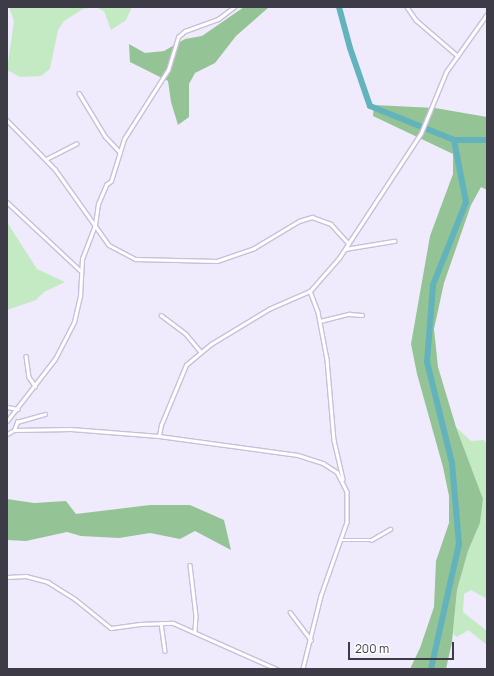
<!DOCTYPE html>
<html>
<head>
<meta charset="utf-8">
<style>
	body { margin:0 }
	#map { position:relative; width:494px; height:676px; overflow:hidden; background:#efebfc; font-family:Manrope,sans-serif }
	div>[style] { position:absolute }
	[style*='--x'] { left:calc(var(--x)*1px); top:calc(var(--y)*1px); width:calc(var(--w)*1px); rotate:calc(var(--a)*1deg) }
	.green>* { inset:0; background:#c4eac4 }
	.forest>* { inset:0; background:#94c396 }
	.river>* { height:6px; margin:-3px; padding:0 3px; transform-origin:3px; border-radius:3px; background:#62b3bb }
	.roads { filter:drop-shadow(1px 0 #c7c0db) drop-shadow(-1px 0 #c7c0db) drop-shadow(0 1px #c7c0db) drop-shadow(0 -1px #c7c0db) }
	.street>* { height:2.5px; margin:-1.25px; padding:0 1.25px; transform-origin:1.25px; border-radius:1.25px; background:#fff }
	span { translate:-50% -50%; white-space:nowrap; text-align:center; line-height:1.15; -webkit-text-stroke:4px #fbfbfb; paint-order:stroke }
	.frame { position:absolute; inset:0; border:8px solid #3d3b46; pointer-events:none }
	.scale { position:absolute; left:348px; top:642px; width:106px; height:18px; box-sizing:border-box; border:2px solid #3d3b46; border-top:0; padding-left:5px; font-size:12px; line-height:14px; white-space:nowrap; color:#3d3b46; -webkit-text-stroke:3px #fbfbfb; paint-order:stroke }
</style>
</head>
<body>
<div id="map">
	<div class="green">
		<div style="clip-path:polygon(9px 7px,94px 7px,83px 9px,64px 21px,58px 30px,50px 69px,41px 76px,20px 77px,7px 70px,14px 21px)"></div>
		<div style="clip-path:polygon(95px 7px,132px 7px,126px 20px,111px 30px,104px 11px)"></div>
		<div style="clip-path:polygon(7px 222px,37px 269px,65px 282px,44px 292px,36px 300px,7px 310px)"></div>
		<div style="clip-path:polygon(456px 427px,471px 441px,484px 440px,487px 445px,487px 599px,471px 590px,464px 594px,463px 612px,487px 631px,487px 645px,468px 630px,457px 637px,453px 634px,457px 590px,468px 551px,480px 523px,483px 499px)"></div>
	</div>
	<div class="forest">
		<div style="clip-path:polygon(244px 7px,269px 7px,236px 36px,215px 63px,195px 73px,189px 84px,189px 117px,178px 125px,171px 102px,168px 81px,130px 62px,129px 44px,145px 53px,164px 51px,185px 39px,202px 36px)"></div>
		<div style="clip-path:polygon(374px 105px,435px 108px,487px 117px,487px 190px,481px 187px,471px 205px,444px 283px,434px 329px,438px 367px,456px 427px,483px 499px,480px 523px,468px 551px,457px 590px,452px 642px,446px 669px,410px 669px,420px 648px,434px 607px,436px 561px,449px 523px,449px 496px,443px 467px,417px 374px,411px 344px,430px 236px,453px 174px,453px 154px,373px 116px)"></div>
		<div style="clip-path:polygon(7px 499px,34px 503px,66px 501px,76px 514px,150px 505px,190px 505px,224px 520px,231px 550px,195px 531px,180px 539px,150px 533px,119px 538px,81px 536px,67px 532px,26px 541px,7px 540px)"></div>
	</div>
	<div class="river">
		<div style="--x:339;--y:7;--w:42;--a:75"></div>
		<div style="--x:350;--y:48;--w:61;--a:71"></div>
		<div style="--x:370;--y:106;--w:91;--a:22"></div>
		<div style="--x:454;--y:140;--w:33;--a:0"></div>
		<div style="--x:431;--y:669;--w:128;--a:-77.4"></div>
		<div style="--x:459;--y:544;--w:81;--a:-94.9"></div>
		<div style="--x:452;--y:463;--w:104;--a:-103.9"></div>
		<div style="--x:427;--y:362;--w:77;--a:-85.5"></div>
		<div style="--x:433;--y:285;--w:89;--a:-68.3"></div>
		<div style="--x:466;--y:202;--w:63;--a:-101"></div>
	</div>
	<div class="roads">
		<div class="street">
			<div style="--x:407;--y:7;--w:16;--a:55"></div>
			<div style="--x:416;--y:20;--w:55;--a:40.6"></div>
			<div style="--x:79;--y:93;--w:50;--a:58.8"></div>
			<div style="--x:105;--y:136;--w:22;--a:47"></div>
			<div style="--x:7;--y:120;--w:69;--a:45.6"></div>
			<div style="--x:55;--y:169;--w:93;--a:54.6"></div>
			<div style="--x:109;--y:245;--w:30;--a:28"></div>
			<div style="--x:135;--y:259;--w:82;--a:1.4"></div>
			<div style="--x:217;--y:261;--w:39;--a:-19"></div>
			<div style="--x:254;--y:248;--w:52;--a:-31"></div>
			<div style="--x:299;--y:221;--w:14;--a:-17"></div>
			<div style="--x:312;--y:217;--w:20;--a:20"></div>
			<div style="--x:331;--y:224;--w:25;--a:48"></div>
			<div style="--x:46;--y:159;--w:34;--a:-27"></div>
			<div style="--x:7;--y:202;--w:100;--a:43"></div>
			<div style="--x:345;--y:249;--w:50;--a:-9.3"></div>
			<div style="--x:310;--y:291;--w:22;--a:69"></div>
			<div style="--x:318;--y:312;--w:48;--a:79.2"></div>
			<div style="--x:327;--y:359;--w:81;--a:85.1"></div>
			<div style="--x:334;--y:440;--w:40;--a:77"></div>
			<div style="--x:161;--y:315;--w:31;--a:37"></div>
			<div style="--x:186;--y:334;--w:23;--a:50"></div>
			<div style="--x:320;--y:321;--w:30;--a:-14"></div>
			<div style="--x:349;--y:314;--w:13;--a:4"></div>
			<div style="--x:26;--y:356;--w:21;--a:82"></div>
			<div style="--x:29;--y:377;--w:11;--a:56"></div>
			<div style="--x:7;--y:407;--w:11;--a:10"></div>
			<div style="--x:7;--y:421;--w:78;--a:-52.3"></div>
			<div style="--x:55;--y:359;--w:42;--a:-62.8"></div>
			<div style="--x:74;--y:322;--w:26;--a:-77"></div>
			<div style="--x:80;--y:297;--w:38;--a:-87"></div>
			<div style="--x:82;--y:259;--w:36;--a:-69"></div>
			<div style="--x:95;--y:225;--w:21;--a:-82"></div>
			<div style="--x:98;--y:204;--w:21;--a:-67"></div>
			<div style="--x:106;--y:185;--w:6;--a:-39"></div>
			<div style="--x:111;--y:181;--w:44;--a:-72.8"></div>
			<div style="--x:124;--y:139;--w:82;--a:-57.5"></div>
			<div style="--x:168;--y:70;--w:34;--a:-73"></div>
			<div style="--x:178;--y:37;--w:9;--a:-41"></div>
			<div style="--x:185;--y:31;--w:35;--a:-20"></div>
			<div style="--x:218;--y:19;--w:20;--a:-37"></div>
			<div style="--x:14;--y:430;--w:9;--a:-69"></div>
			<div style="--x:17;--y:422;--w:29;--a:-16"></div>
			<div style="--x:7;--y:434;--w:8;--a:-30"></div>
			<div style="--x:14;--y:430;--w:57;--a:-1"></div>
			<div style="--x:71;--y:429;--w:88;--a:4.5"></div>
			<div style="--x:159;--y:436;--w:140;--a:7.8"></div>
			<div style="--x:298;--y:455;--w:26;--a:18"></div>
			<div style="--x:323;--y:463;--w:17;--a:33"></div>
			<div style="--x:337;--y:472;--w:22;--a:63"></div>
			<div style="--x:347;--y:492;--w:30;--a:90"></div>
			<div style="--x:347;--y:522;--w:78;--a:109.4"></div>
			<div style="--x:321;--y:596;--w:75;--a:103.9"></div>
			<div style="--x:159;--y:436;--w:11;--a:-80"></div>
			<div style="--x:161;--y:425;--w:65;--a:-67.4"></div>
			<div style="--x:186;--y:365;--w:33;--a:-40"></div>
			<div style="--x:211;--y:344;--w:68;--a:-31.1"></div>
			<div style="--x:269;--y:309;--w:45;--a:-23.7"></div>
			<div style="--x:310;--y:291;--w:44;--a:-48.7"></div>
			<div style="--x:339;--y:258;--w:149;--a:-56.7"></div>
			<div style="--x:421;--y:133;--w:66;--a:-67.7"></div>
			<div style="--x:446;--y:72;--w:71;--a:-54.7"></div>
			<div style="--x:341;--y:540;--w:30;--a:0"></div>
			<div style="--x:371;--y:540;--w:22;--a:-30"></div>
			<div style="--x:190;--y:565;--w:51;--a:83.3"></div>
			<div style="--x:196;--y:616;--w:16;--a:94"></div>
			<div style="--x:7;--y:577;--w:19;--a:-3"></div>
			<div style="--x:26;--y:576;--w:23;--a:15"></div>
			<div style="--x:48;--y:582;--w:32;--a:32"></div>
			<div style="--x:75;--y:599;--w:46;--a:38.9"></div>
			<div style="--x:111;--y:628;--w:29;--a:-8"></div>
			<div style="--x:140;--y:624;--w:33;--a:-2"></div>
			<div style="--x:173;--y:623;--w:114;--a:23.9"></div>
			<div style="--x:290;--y:612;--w:35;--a:53"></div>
			<div style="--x:161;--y:623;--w:28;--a:82"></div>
		</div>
	</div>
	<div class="frame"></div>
	<div class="scale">200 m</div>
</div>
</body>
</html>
